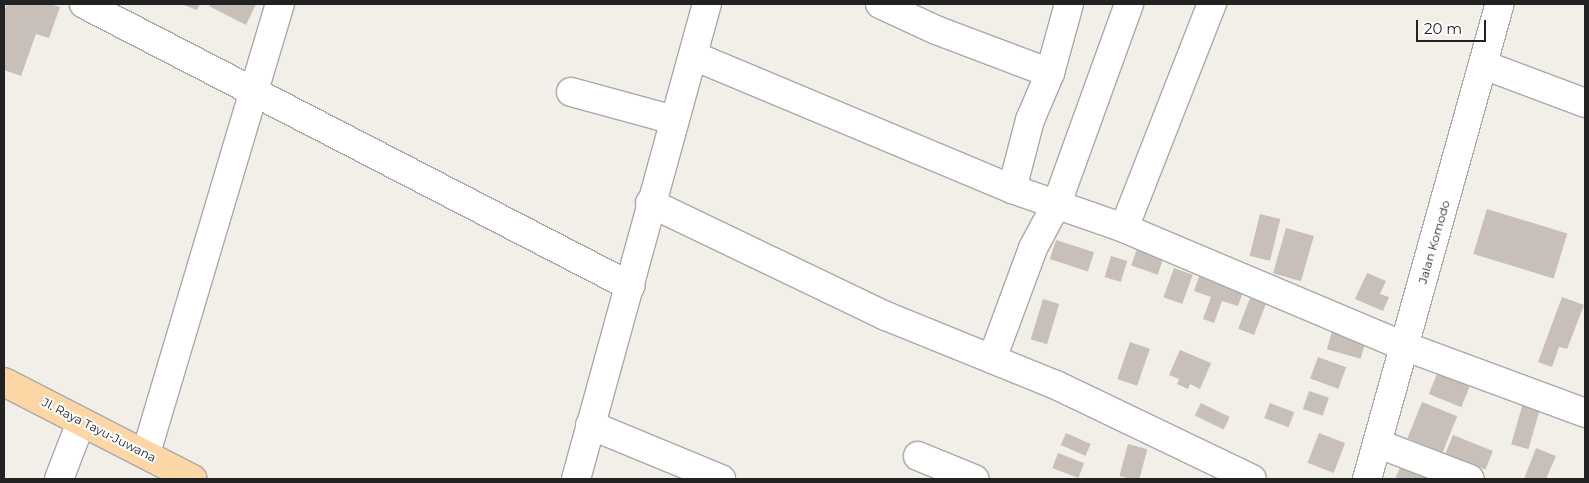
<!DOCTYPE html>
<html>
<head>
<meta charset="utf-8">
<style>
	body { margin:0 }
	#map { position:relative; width:1589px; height:483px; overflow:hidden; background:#f2efe9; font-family:Montserrat,sans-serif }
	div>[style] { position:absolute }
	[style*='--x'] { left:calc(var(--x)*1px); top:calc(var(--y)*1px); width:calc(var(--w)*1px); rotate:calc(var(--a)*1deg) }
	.building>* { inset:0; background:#c7bfb8; transform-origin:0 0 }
	.roads { filter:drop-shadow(1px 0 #a9a9a9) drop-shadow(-1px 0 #a9a9a9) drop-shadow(0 1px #a9a9a9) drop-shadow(0 -1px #a9a9a9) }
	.minor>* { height:28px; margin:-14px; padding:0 14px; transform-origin:14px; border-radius:14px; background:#fff }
	.major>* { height:28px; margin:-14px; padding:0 14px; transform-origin:14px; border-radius:14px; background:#fcd6a4 }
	span { translate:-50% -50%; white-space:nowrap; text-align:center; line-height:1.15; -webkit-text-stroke:4px #fff; paint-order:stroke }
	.street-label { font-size:12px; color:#222 }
	.frame { position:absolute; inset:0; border:5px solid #222; pointer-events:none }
	.scale { position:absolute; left:1416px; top:20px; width:70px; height:22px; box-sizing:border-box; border:2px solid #222; border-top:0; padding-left:6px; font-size:15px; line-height:18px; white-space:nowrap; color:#222; -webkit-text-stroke:4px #fff; paint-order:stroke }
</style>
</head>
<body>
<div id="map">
	<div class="building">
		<div style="clip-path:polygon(7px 4px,50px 4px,60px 7px,49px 38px,36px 34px,21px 76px,4px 70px,4px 12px)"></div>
		<div style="clip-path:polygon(181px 4px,200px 4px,197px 10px)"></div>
		<div style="clip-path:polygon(210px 4px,256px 4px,246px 25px,209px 6px)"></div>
		<div style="left:1487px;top:209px;width:84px;height:47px;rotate:17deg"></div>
		<div style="left:1260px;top:214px;width:21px;height:43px;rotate:14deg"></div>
		<div style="left:1286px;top:228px;width:29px;height:47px;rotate:16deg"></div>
		<div style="left:1056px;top:240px;width:40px;height:20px;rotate:18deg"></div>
		<div style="left:1140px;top:240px;width:28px;height:27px;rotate:19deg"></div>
		<div style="left:1111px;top:256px;width:17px;height:22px;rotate:17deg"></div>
		<div style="left:1174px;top:268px;width:20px;height:31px;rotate:20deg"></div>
		<div style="clip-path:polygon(1202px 268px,1246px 284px,1238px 306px,1222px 301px,1214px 323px,1203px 319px,1211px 297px,1194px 291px)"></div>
		<div style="clip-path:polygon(1367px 273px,1386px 281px,1380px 294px,1389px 297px,1383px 311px,1355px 299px)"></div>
		<div style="clip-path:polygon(1562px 297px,1584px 305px,1567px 349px,1559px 347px,1552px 367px,1538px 362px)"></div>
		<div style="left:1250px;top:298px;width:17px;height:33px;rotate:21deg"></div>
		<div style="left:1043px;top:299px;width:17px;height:42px;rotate:17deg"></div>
		<div style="left:1333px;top:328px;width:35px;height:22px;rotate:16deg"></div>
		<div style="left:1130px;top:342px;width:21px;height:39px;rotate:19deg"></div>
		<div style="clip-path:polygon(1180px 350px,1211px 363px,1200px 389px,1190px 384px,1188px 389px,1177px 384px,1179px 379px,1169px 375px)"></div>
		<div style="left:1318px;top:357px;width:30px;height:23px;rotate:20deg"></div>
		<div style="left:1439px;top:369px;width:35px;height:27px;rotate:22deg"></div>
		<div style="left:1309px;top:391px;width:21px;height:19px;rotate:19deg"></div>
		<div style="left:1422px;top:402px;width:38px;height:39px;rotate:22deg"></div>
		<div style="left:1201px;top:403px;width:32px;height:14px;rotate:26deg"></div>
		<div style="left:1270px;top:403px;width:26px;height:16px;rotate:21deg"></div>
		<div style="left:1523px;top:403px;width:18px;height:43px;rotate:16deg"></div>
		<div style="left:1066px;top:433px;width:27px;height:13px;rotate:24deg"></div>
		<div style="left:1319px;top:433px;width:28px;height:32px;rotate:21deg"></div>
		<div style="left:1453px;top:435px;width:43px;height:20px;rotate:22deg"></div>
		<div style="left:1128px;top:444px;width:20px;height:33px;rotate:15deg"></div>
		<div style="clip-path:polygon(1536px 448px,1556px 456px,1546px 479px,1524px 479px)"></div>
		<div style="left:1058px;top:453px;width:28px;height:16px;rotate:21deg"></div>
		<div style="clip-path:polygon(1404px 458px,1430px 468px,1425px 479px,1395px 479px)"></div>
	</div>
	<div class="roads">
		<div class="minor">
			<div style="--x:84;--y:4;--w:615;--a:27.32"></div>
			<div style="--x:880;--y:4;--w:62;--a:24.9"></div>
			<div style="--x:936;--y:30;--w:122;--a:20.7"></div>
			<div style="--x:694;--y:56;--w:345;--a:22.7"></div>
			<div style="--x:1012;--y:189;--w:119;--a:19.2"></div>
			<div style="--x:1124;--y:228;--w:304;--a:22.9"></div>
			<div style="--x:1404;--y:346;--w:193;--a:20.3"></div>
			<div style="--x:1484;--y:65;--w:108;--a:20.6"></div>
			<div style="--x:571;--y:92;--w:107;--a:15.2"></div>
			<div style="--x:1012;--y:189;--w:71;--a:-75.4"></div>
			<div style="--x:1030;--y:120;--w:51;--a:-66.9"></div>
			<div style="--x:1050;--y:73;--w:72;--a:-74.6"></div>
			<div style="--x:650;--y:203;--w:262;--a:25.6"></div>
			<div style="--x:886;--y:316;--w:183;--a:22.1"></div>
			<div style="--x:1056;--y:385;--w:217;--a:25.6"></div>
			<div style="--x:1124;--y:228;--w:241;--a:-68.6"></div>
			<div style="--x:992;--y:359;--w:118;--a:-69.7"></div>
			<div style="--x:1033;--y:248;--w:51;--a:-61.9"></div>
			<div style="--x:1057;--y:203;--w:212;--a:-70.1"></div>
			<div style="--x:590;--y:425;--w:142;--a:22.4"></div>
			<div style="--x:1379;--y:444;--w:97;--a:21"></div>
			<div style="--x:146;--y:453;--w:469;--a:-73.4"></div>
			<div style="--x:918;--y:456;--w:61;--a:22.3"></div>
			<div style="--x:59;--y:479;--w:61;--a:-68.9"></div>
			<div style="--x:576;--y:479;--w:493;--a:-74.6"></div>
			<div style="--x:1367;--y:479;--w:493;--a:-74.4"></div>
		</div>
		<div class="major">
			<div style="--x:4;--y:382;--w:212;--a:27.2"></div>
		</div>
	</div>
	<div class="street-label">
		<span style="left:1434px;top:242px;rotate:-74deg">Jalan Komodo</span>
		<span style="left:99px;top:430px;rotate:27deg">Jl. Raya Tayu-Juwana</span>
	</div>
	<div class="frame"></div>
	<div class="scale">20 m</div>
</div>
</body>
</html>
